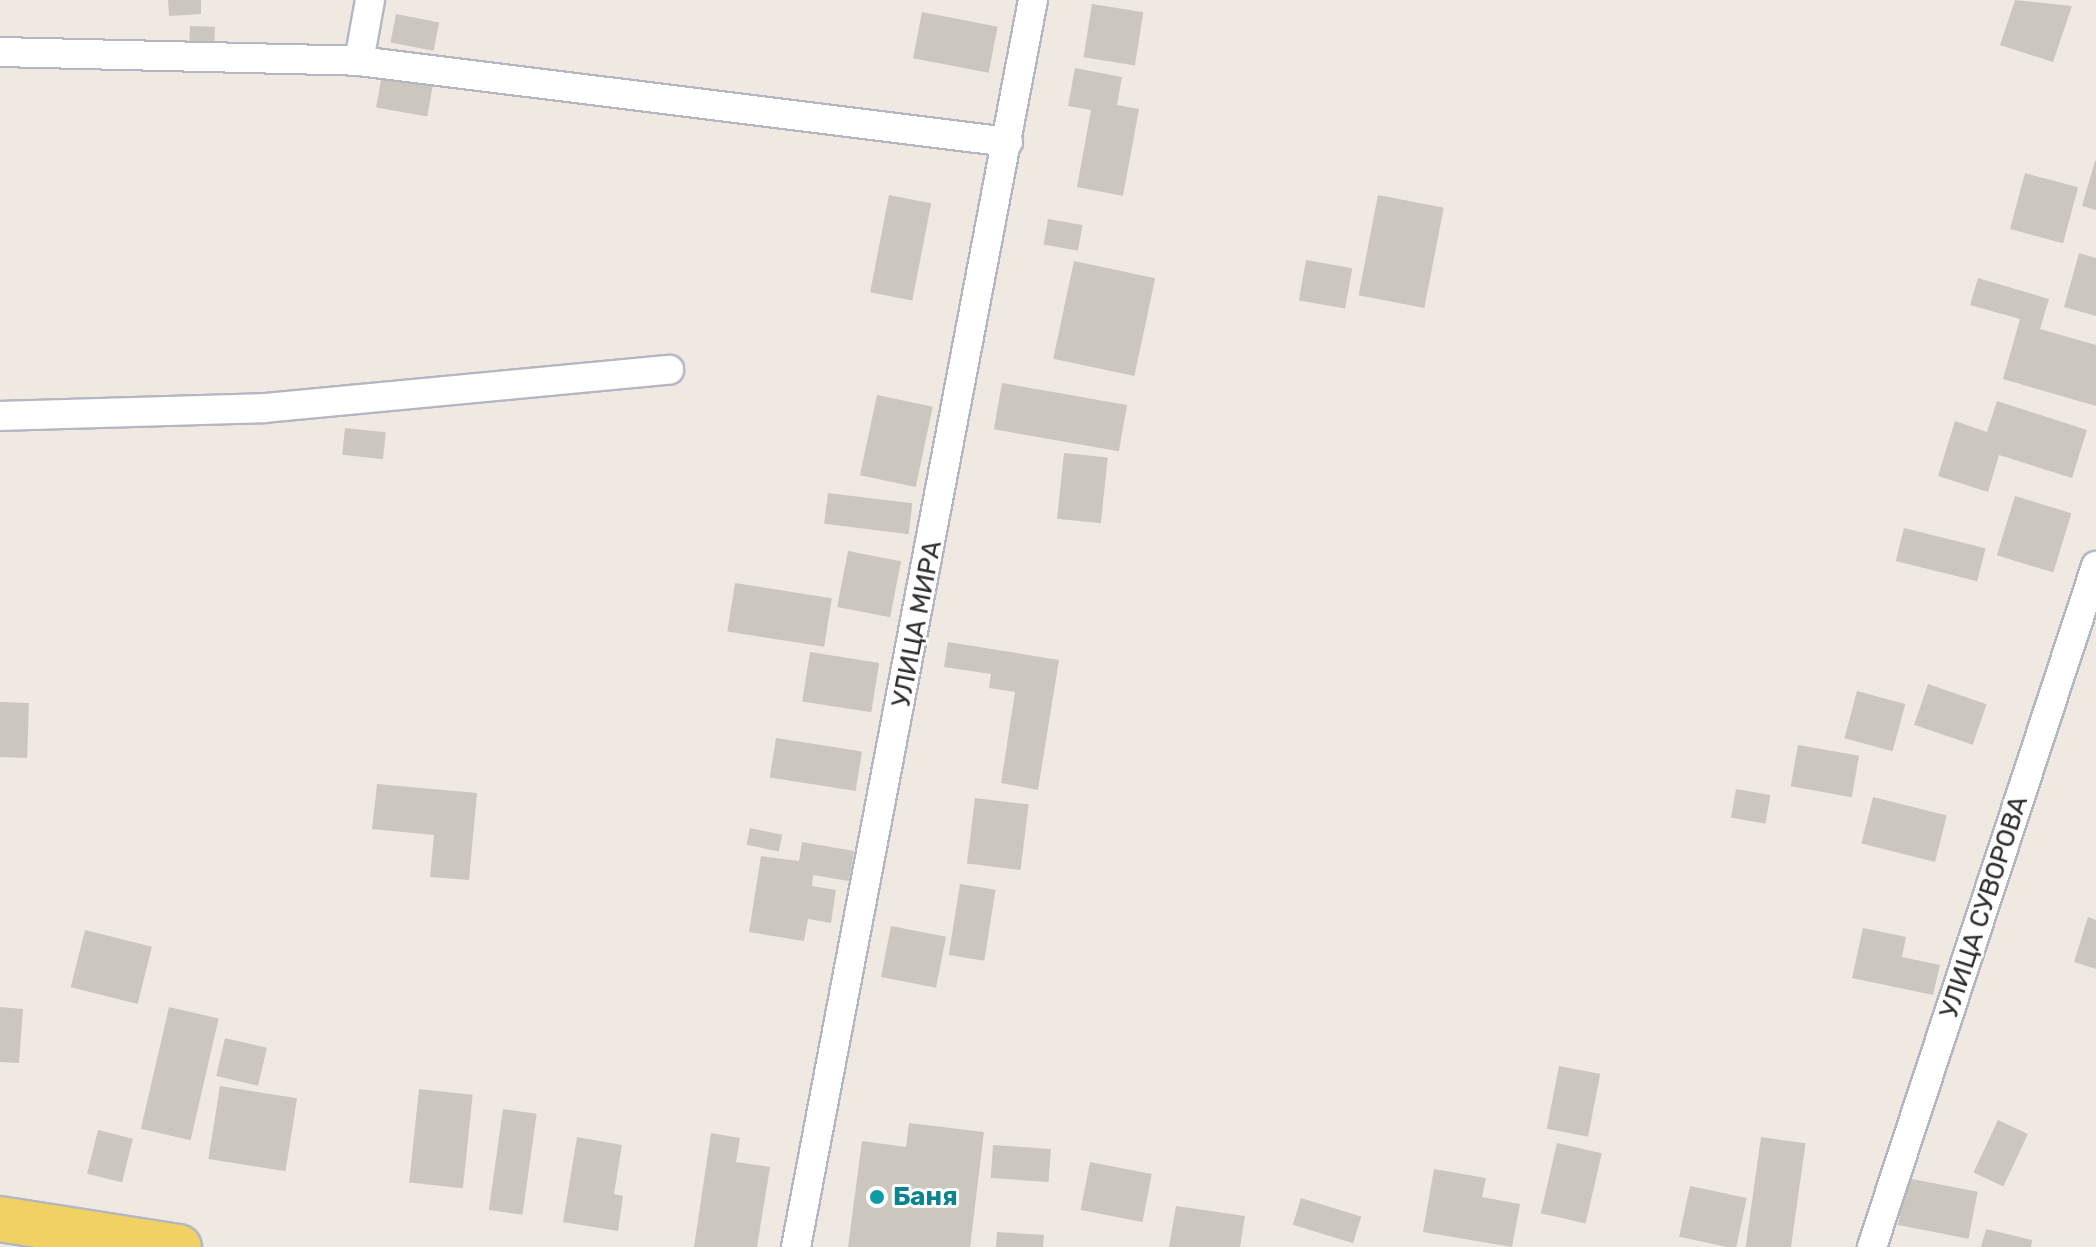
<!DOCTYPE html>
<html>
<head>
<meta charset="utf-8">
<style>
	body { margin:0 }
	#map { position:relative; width:2096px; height:1247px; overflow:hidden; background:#efe9e1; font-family:Rubik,sans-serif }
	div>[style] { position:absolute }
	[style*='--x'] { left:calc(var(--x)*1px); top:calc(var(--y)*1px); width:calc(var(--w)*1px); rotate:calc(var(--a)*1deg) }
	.building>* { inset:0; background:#cbc7bf; transform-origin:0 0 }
	.roads { filter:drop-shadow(2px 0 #b4b7c1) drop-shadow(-2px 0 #b4b7c1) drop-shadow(0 2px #b4b7c1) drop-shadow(0 -2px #b4b7c1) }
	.street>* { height:28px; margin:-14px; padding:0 14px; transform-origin:14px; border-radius:14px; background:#fff }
	.primary>* { height:44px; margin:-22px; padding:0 22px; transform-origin:22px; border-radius:22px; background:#f2d163 }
	.dots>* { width:22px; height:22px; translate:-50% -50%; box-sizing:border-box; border:4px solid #fff; border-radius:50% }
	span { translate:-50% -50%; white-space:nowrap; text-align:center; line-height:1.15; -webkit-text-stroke:6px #fff; paint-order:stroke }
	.street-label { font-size:26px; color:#2e2e2e }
	.culture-label { font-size:26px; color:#0d838f; font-weight:700 }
	.left { translate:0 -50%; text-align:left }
</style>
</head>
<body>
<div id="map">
	<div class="building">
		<div style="clip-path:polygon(168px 0,201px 0,201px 14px,169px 16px)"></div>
		<div style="clip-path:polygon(2015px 0,2072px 6px,2053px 62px,2000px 45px)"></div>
		<div style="left:1092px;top:4px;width:52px;height:54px;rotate:9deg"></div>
		<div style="left:922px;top:12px;width:77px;height:47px;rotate:11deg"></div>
		<div style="left:396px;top:14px;width:44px;height:29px;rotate:11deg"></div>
		<div style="left:190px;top:26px;width:25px;height:27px;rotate:2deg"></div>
		<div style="clip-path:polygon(1075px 68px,1122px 77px,1117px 105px,1139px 109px,1123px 196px,1077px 187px,1091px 110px,1068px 106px)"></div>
		<div style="left:382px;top:74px;width:52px;height:34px;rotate:10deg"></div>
		<div style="clip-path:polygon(2095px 161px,2096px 161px,2096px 210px,2082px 206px)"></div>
		<div style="left:2025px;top:173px;width:55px;height:58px;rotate:15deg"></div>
		<div style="left:889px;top:195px;width:43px;height:99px;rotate:11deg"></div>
		<div style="left:1378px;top:195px;width:67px;height:102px;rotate:11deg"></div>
		<div style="left:1048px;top:219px;width:35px;height:26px;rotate:10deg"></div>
		<div style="clip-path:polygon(2079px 253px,2096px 258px,2096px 316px,2064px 307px)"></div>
		<div style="left:1306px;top:260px;width:47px;height:41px;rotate:10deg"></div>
		<div style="left:1074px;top:261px;width:83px;height:100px;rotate:12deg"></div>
		<div style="clip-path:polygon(1978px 278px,2049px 299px,2040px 329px,2096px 345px,2096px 406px,2003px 379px,2020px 319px,1970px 305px)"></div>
		<div style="left:1002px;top:383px;width:127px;height:47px;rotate:10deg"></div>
		<div style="left:877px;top:395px;width:57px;height:82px;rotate:12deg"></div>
		<div style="clip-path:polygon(1997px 401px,2087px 430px,2072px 478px,1999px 455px,1988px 492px,1938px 476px,1955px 421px,1987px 432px)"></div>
		<div style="left:345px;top:428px;width:41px;height:27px;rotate:6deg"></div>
		<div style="left:1064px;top:453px;width:44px;height:66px;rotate:6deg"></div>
		<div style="left:828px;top:493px;width:85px;height:31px;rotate:7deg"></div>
		<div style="left:2015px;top:496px;width:59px;height:62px;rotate:17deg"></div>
		<div style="left:1904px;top:528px;width:84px;height:34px;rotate:14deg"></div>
		<div style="left:848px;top:551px;width:54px;height:57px;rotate:11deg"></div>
		<div style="left:735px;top:583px;width:98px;height:49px;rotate:9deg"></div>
		<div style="clip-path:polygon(948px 642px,1059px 660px,1038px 790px,1001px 783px,1015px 692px,989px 688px,991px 674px,944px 667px)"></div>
		<div style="left:810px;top:652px;width:70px;height:50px;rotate:9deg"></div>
		<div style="left:1928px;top:684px;width:62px;height:43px;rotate:19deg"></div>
		<div style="left:1857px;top:691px;width:50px;height:49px;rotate:15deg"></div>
		<div style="left:0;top:702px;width:29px;height:55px;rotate:2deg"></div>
		<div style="left:776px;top:738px;width:87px;height:40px;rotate:9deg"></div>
		<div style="left:1798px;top:745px;width:62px;height:42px;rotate:10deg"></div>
		<div style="clip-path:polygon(377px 784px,477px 793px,469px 880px,430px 877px,434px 835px,372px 829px)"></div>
		<div style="left:1736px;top:789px;width:35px;height:29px;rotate:10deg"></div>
		<div style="left:1873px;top:797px;width:76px;height:48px;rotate:14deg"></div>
		<div style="left:975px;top:798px;width:54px;height:66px;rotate:7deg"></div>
		<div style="left:750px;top:828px;width:33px;height:17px;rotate:12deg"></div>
		<div style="clip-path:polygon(802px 842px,854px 851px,849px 881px,813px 875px,812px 886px,836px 890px,831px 923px,808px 919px,804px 941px,749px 932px,761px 856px,799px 861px)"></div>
		<div style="left:960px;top:884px;width:36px;height:72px;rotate:9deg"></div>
		<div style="clip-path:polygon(2088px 917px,2096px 920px,2096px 969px,2074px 962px)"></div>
		<div style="left:891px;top:926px;width:56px;height:52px;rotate:11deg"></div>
		<div style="clip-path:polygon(1863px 928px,1906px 937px,1902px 957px,1940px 965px,1933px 995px,1852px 978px)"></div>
		<div style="left:85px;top:930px;width:69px;height:59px;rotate:14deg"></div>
		<div style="clip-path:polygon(0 1007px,23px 1009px,19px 1063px,0 1062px)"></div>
		<div style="left:169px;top:1007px;width:51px;height:125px;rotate:13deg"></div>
		<div style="left:225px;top:1038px;width:43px;height:39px;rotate:13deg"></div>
		<div style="left:1559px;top:1066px;width:42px;height:64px;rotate:11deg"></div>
		<div style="left:220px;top:1086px;width:78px;height:74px;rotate:9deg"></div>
		<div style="left:419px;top:1089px;width:54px;height:94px;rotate:6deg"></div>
		<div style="left:503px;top:1109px;width:34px;height:102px;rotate:8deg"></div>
		<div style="left:1998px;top:1120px;width:33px;height:58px;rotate:25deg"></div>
		<div style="clip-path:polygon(909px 1123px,984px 1132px,970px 1247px,848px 1247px,862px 1141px,906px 1147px)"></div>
		<div style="left:98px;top:1130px;width:36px;height:45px;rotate:14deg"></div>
		<div style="clip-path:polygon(711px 1133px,740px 1138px,736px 1162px,770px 1167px,757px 1247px,694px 1247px)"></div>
		<div style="clip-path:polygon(577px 1137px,622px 1145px,614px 1194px,623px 1196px,618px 1231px,563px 1222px)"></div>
		<div style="left:1761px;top:1137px;width:45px;height:111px;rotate:8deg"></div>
		<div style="left:1557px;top:1143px;width:46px;height:72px;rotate:13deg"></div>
		<div style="left:993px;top:1145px;width:58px;height:33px;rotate:4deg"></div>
		<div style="left:1090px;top:1162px;width:63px;height:49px;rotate:11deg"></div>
		<div style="clip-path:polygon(1434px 1169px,1486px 1178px,1482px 1197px,1520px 1204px,1512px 1247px,1423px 1232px)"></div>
		<div style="left:1907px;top:1178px;width:72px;height:48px;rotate:11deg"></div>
		<div style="left:1690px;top:1186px;width:58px;height:52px;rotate:12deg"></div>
		<div style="left:1301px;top:1198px;width:63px;height:28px;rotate:17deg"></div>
		<div style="clip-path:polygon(1176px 1206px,1245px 1216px,1240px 1247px,1169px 1247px)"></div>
		<div style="clip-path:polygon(1986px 1229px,2032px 1240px,2031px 1247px,1981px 1247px)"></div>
		<div style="clip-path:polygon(997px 1232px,1044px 1235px,1043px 1247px,996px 1247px)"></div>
	</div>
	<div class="roads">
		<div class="street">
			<div style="--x:370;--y:0;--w:62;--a:100.2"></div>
			<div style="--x:359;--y:61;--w:654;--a:7.11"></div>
			<div style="--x:0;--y:52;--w:359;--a:1.4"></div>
			<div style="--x:0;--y:416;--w:264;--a:-1.7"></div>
			<div style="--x:264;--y:408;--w:407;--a:-5.4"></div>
			<div style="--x:796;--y:1247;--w:1269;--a:-79.24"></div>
			<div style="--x:1872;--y:1247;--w:717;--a:-71.79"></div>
		</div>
		<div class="primary">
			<div style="--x:0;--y:1219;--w:181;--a:8.9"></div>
		</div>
	</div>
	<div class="dots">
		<div style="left:877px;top:1197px;background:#0f9aa8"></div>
	</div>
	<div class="street-label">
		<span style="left:917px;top:624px;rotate:-79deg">УЛИЦА МИРА</span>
		<span style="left:1984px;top:907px;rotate:-72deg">УЛИЦА СУВОРОВА</span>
	</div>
	<div class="culture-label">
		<span class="left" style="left:893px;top:1197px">Баня</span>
	</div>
</div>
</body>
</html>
